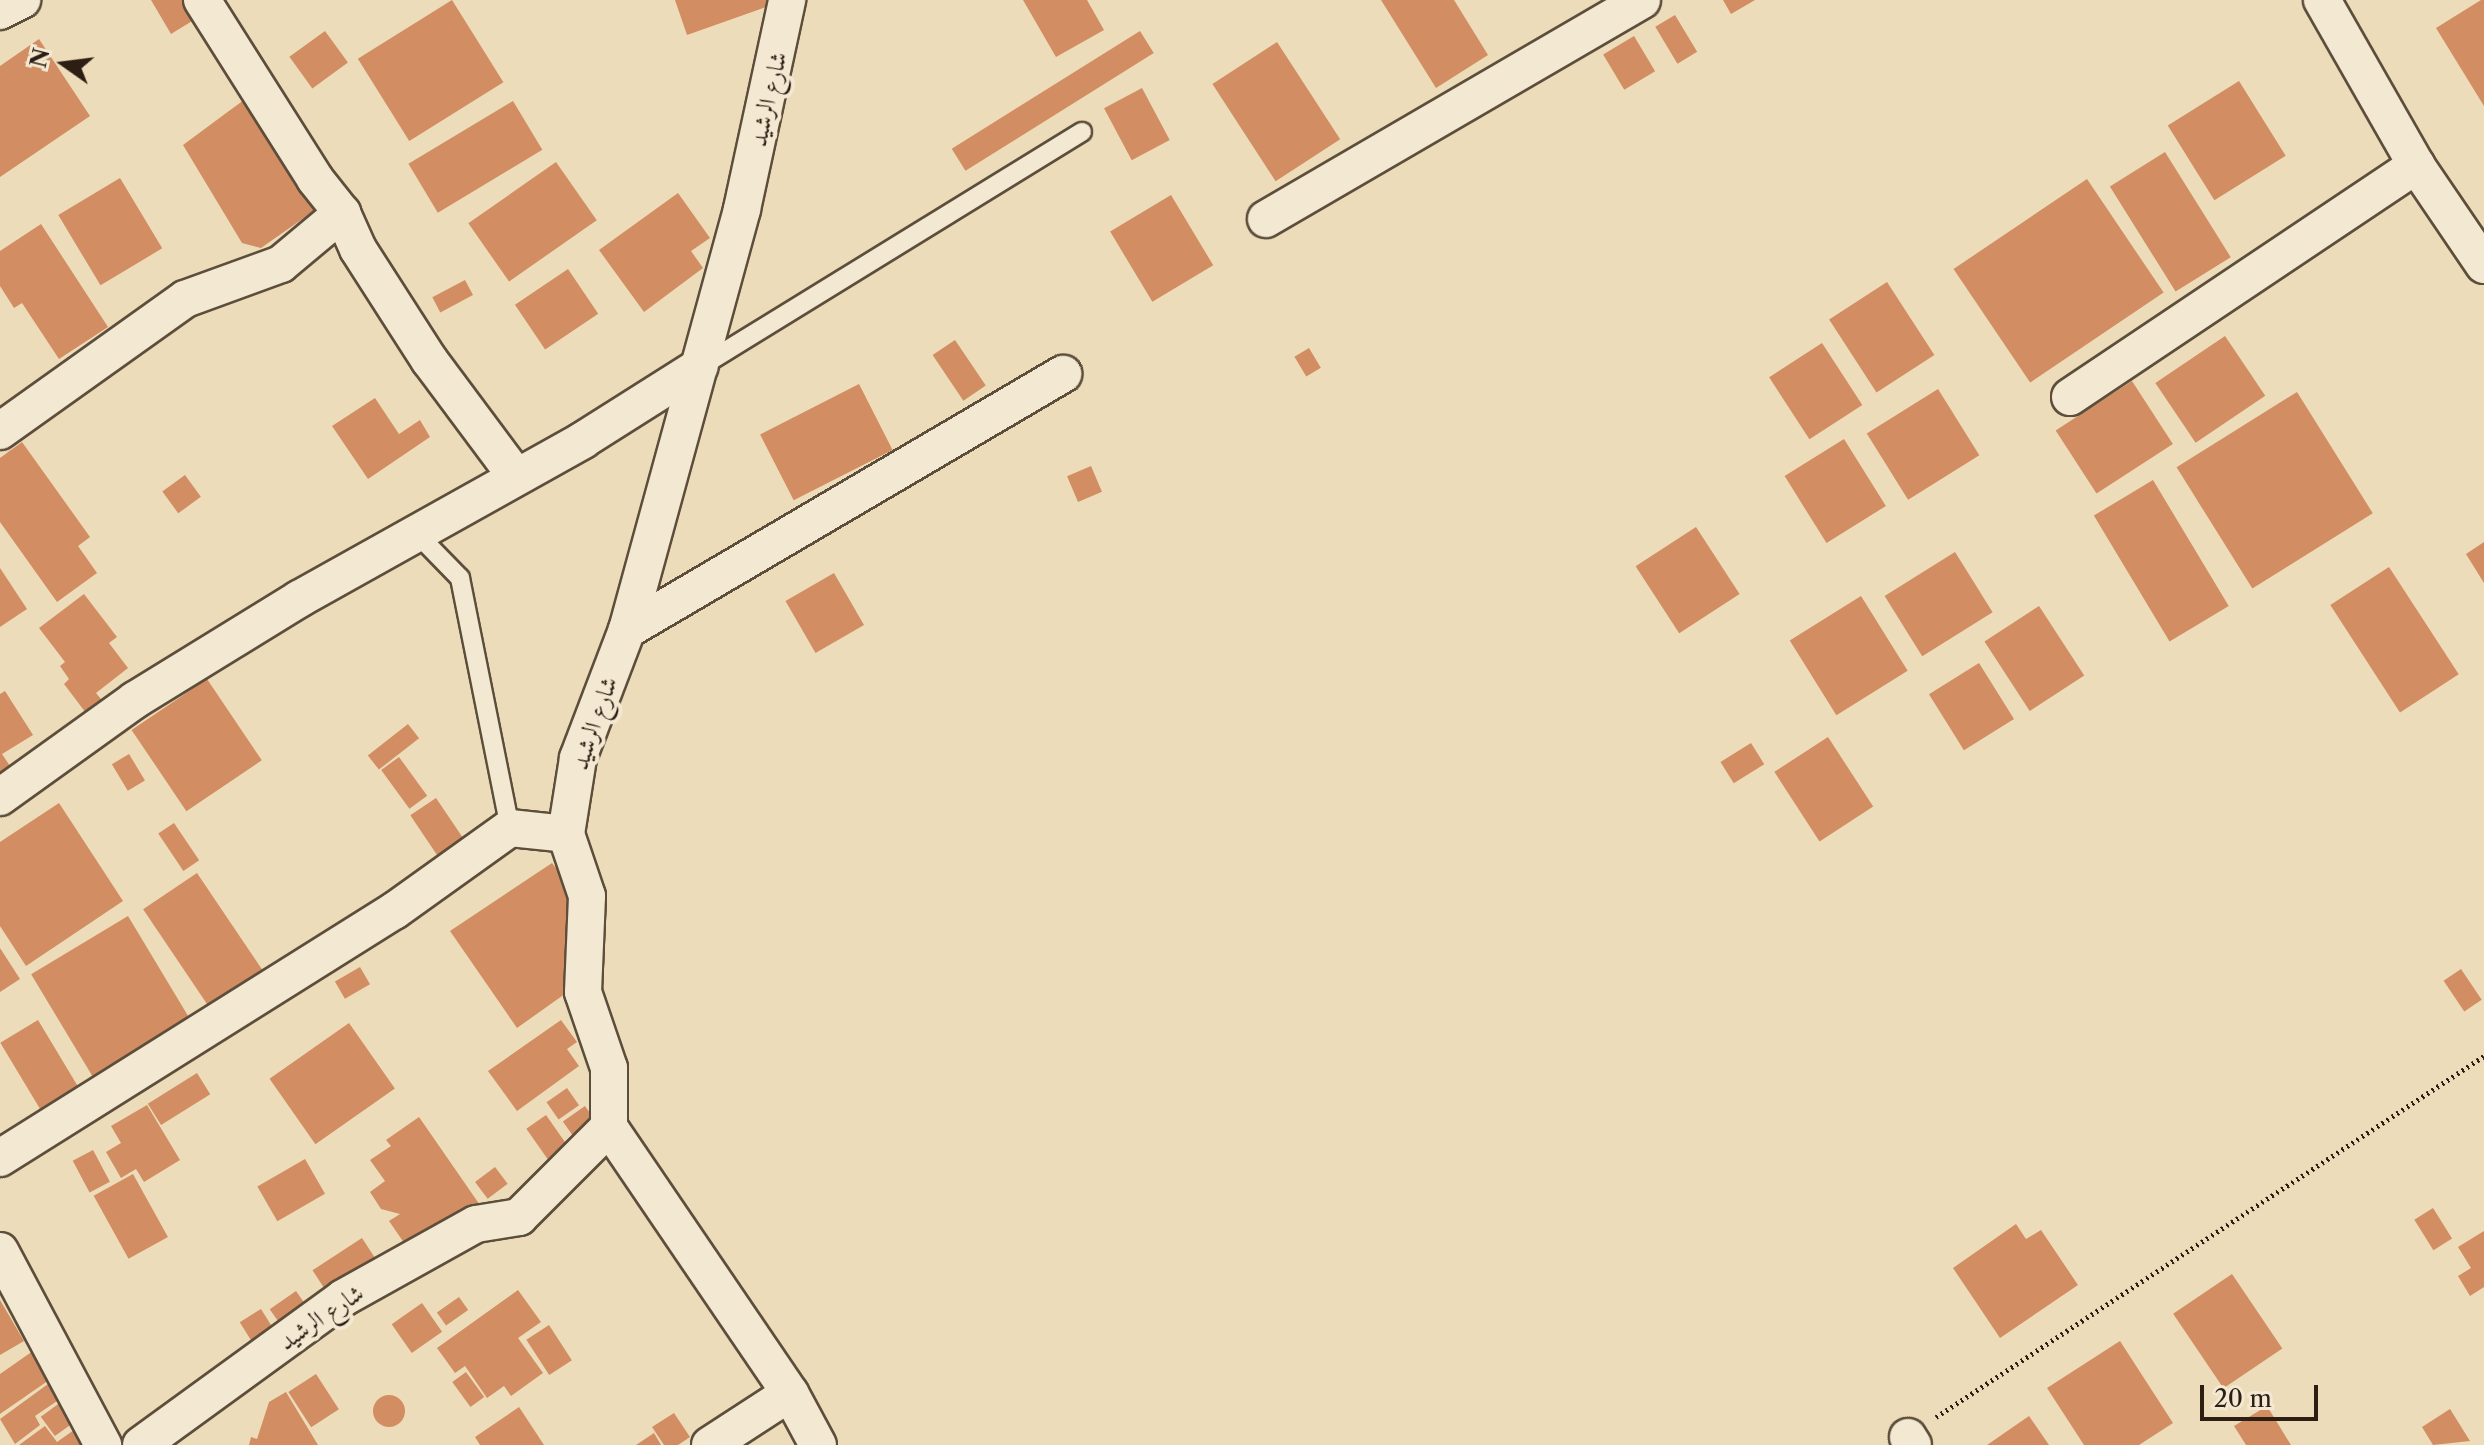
<!DOCTYPE html>
<html>
<head>
<meta charset="utf-8">
<style>
	body { margin:0 }
	#map { position:relative; width:2484px; height:1445px; overflow:hidden; background:#ecdcb9; font-family:"Libre Caslon Text",Amiri,serif }
	div>[style] { position:absolute }
	[style*='--x'] { left:calc(var(--x)*1px); top:calc(var(--y)*1px); width:calc(var(--w)*1px); rotate:calc(var(--a)*1deg) }
	.building>* { inset:0; background:#d28d62; transform-origin:0 0 }
	.round { border-radius:50% }
	.path>* { height:5px; margin-top:-2.5px; transform-origin:0; background:repeating-linear-gradient(90deg,#2d1e13 0 2px,transparent 0 6px) }
	.roads { filter:drop-shadow(2px 0 #5d4e3c) drop-shadow(-2px 0 #5d4e3c) drop-shadow(0 2px #5d4e3c) drop-shadow(0 -2px #5d4e3c) }
	.lane>* { height:18px; margin:-9px; padding:0 9px; transform-origin:9px; border-radius:9px; background:#f3e8d2 }
	.street>* { height:36px; margin:-18px; padding:0 18px; transform-origin:18px; border-radius:18px; background:#f3e8d2 }
	span { translate:-50% -50%; white-space:nowrap; text-align:center; line-height:1.15; -webkit-text-stroke:8px #f3e8d2; paint-order:stroke }
	.street-label { font-size:24px; color:#2d1e13 }
	.north { position:absolute; left:24px; top:24px; width:80px; height:80px; -webkit-text-stroke:6px #f3e8d2; paint-order:stroke; rotate:284deg; font-size:22px; font-weight:700; line-height:32px; text-align:center; color:#2d1e13 }
	.north::after { content:''; display:block; margin:auto; width:28px; height:36px; background:#2d1e13; clip-path:polygon(50% 0,100% 100%,50% 72%,0 100%) }
	.scale { position:absolute; left:2200px; top:1385px; width:118px; height:36px; box-sizing:border-box; border:4px solid #2d1e13; border-top:0; padding-left:10px; font-size:24px; line-height:28px; white-space:nowrap; color:#2d1e13; -webkit-text-stroke:6px #f3e8d2; paint-order:stroke }
</style>
</head>
<body>
<div id="map">
	<div class="building">
		<div style="clip-path:polygon(151px 0,193px 0,202px 15px,171px 34px)"></div>
		<div style="left:452px;top:0;width:97px;height:111px;rotate:58deg"></div>
		<div style="clip-path:polygon(675px 0,766px 0,766px 7px,687px 35px)"></div>
		<div style="clip-path:polygon(1023px 0,1087px 0,1104px 30px,1056px 57px)"></div>
		<div style="clip-path:polygon(1381px 0,1454px 0,1488px 55px,1436px 88px)"></div>
		<div style="clip-path:polygon(1723px 0,1755px 0,1731px 14px)"></div>
		<div style="clip-path:polygon(2481px 0,2484px 0,2484px 106px,2436px 28px)"></div>
		<div style="left:1675px;top:15px;width:43px;height:23px;rotate:59deg"></div>
		<div style="left:325px;top:31px;width:39px;height:44px;rotate:54deg"></div>
		<div style="left:1140px;top:31px;width:26px;height:222px;rotate:58deg"></div>
		<div style="left:1634px;top:36px;width:41px;height:36px;rotate:59deg"></div>
		<div style="clip-path:polygon(39px 39px,90px 116px,0 177px,0 66px)"></div>
		<div style="left:1277px;top:42px;width:116px;height:77px;rotate:57deg"></div>
		<div style="left:2239px;top:81px;width:88px;height:84px;rotate:58deg"></div>
		<div style="left:1142px;top:88px;width:59px;height:43px;rotate:62deg"></div>
		<div style="clip-path:polygon(256px 91px,328px 201px,261px 248px,242px 243px,183px 145px)"></div>
		<div style="left:513px;top:101px;width:57px;height:122px;rotate:59deg"></div>
		<div style="left:2165px;top:152px;width:124px;height:65px;rotate:58deg"></div>
		<div style="left:556px;top:162px;width:71px;height:107px;rotate:55deg"></div>
		<div style="left:120px;top:178px;width:82px;height:72px;rotate:59deg"></div>
		<div style="left:2087px;top:179px;width:137px;height:161px;rotate:56deg"></div>
		<div style="clip-path:polygon(678px 193px,710px 238px,691px 251px,703px 268px,644px 312px,599px 250px)"></div>
		<div style="left:1171px;top:195px;width:82px;height:71px;rotate:59deg"></div>
		<div style="clip-path:polygon(41px 224px,108px 327px,59px 359px,22px 303px,14px 308px,0 286px,0 251px)"></div>
		<div style="left:568px;top:269px;width:54px;height:64px;rotate:56deg"></div>
		<div style="left:465px;top:280px;width:17px;height:37px;rotate:62deg"></div>
		<div style="left:1887px;top:282px;width:87px;height:69px;rotate:57deg"></div>
		<div style="left:2225px;top:336px;width:72px;height:84px;rotate:56deg"></div>
		<div style="left:955px;top:340px;width:55px;height:27px;rotate:56deg"></div>
		<div style="left:1822px;top:343px;width:74px;height:63px;rotate:57deg"></div>
		<div style="left:1309px;top:348px;width:23px;height:17px;rotate:59deg"></div>
		<div style="left:2132px;top:381px;width:75px;height:91px;rotate:57deg"></div>
		<div style="left:859px;top:384px;width:74px;height:111px;rotate:63deg"></div>
		<div style="left:1938px;top:389px;width:78px;height:84px;rotate:58deg"></div>
		<div style="left:2297px;top:392px;width:143px;height:142px;rotate:58deg"></div>
		<div style="clip-path:polygon(375px 398px,399px 434px,420px 420px,430px 437px,368px 479px,332px 426px)"></div>
		<div style="left:1844px;top:439px;width:79px;height:70px;rotate:58deg"></div>
		<div style="clip-path:polygon(22px 442px,90px 537px,78px 546px,97px 573px,57px 602px,0 522px,0 458px)"></div>
		<div style="left:1091px;top:466px;width:28px;height:26px;rotate:67deg"></div>
		<div style="left:185px;top:475px;width:27px;height:28px;rotate:54deg"></div>
		<div style="left:2153px;top:480px;width:147px;height:69px;rotate:59deg"></div>
		<div style="left:1696px;top:527px;width:80px;height:72px;rotate:57deg"></div>
		<div style="clip-path:polygon(2484px 542px,2484px 583px,2466px 554px)"></div>
		<div style="left:1955px;top:552px;width:71px;height:83px;rotate:58deg"></div>
		<div style="left:2389px;top:567px;width:128px;height:70px;rotate:57deg"></div>
		<div style="clip-path:polygon(0 568px,27px 609px,0 627px)"></div>
		<div style="left:834px;top:573px;width:60px;height:56px;rotate:60deg"></div>
		<div style="clip-path:polygon(84px 594px,117px 637px,109px 643px,128px 668px,96px 693px,105px 704px,89px 717px,64px 684px,69px 679px,60px 666px,65px 662px,39px 628px)"></div>
		<div style="left:1861px;top:596px;width:88px;height:84px;rotate:58deg"></div>
		<div style="left:2039px;top:606px;width:83px;height:65px;rotate:57deg"></div>
		<div style="left:1979px;top:663px;width:66px;height:59px;rotate:58deg"></div>
		<div style="left:207px;top:679px;width:98px;height:91px;rotate:56deg"></div>
		<div style="clip-path:polygon(5px 691px,33px 735px,2px 754px,12px 769px,0 776px,0 694px)"></div>
		<div style="left:408px;top:724px;width:18px;height:51px;rotate:52deg"></div>
		<div style="left:1828px;top:737px;width:83px;height:64px;rotate:57deg"></div>
		<div style="left:1751px;top:743px;width:25px;height:36px;rotate:58deg"></div>
		<div style="left:129px;top:754px;width:31px;height:20px;rotate:59deg"></div>
		<div style="left:399px;top:757px;width:48px;height:22px;rotate:54deg"></div>
		<div style="left:436px;top:798px;width:52px;height:31px;rotate:56deg"></div>
		<div style="clip-path:polygon(59px 803px,123px 901px,26px 966px,0 926px,0 842px)"></div>
		<div style="left:174px;top:823px;width:45px;height:19px;rotate:56deg"></div>
		<div style="clip-path:polygon(552px 863px,576px 894px,569px 991px,517px 1028px,450px 931px)"></div>
		<div style="left:197px;top:873px;width:117px;height:65px;rotate:56deg"></div>
		<div style="left:128px;top:916px;width:122px;height:113px;rotate:59deg"></div>
		<div style="clip-path:polygon(0 948px,20px 979px,0 992px)"></div>
		<div style="left:360px;top:967px;width:20px;height:29px;rotate:60deg"></div>
		<div style="left:2461px;top:969px;width:37px;height:21px;rotate:56deg"></div>
		<div style="left:38px;top:1020px;width:77px;height:44px;rotate:59deg"></div>
		<div style="clip-path:polygon(561px 1020px,577px 1042px,567px 1049px,579px 1066px,517px 1111px,488px 1071px)"></div>
		<div style="left:349px;top:1023px;width:80px;height:97px;rotate:55deg"></div>
		<div style="left:197px;top:1073px;width:25px;height:58px;rotate:58deg"></div>
		<div style="left:567px;top:1088px;width:21px;height:25px;rotate:55deg"></div>
		<div style="clip-path:polygon(147px 1105px,180px 1160px,144px 1182px,136px 1169px,121px 1178px,106px 1152px,121px 1143px,111px 1126px)"></div>
		<div style="left:585px;top:1106px;width:29px;height:27px;rotate:55deg"></div>
		<div style="left:546px;top:1115px;width:37px;height:24px;rotate:55deg"></div>
		<div style="clip-path:polygon(419px 1117px,482px 1208px,409px 1250px,389px 1221px,400px 1214px,381px 1209px,370px 1192px,385px 1181px,370px 1160px,391px 1146px,386px 1140px)"></div>
		<div style="left:93px;top:1150px;width:36px;height:23px;rotate:62deg"></div>
		<div style="left:305px;top:1159px;width:40px;height:55px;rotate:60deg"></div>
		<div style="left:495px;top:1167px;width:21px;height:25px;rotate:53deg"></div>
		<div style="left:133px;top:1174px;width:72px;height:45px;rotate:61deg"></div>
		<div style="left:2433px;top:1208px;width:36px;height:22px;rotate:58deg"></div>
		<div style="clip-path:polygon(2016px 1224px,2026px 1239px,2041px 1230px,2078px 1285px,2000px 1338px,1953px 1268px)"></div>
		<div style="clip-path:polygon(2484px 1231px,2484px 1287px,2470px 1296px,2458px 1276px,2471px 1268px,2458px 1247px)"></div>
		<div style="left:362px;top:1238px;width:35px;height:59px;rotate:57deg"></div>
		<div style="left:2232px;top:1274px;width:90px;height:71px;rotate:56deg"></div>
		<div style="clip-path:polygon(518px 1290px,541px 1322px,518px 1338px,543px 1373px,511px 1396px,504px 1386px,487px 1398px,465px 1366px,455px 1373px,437px 1348px)"></div>
		<div style="left:296px;top:1291px;width:24px;height:32px;rotate:55deg"></div>
		<div style="left:459px;top:1297px;width:16px;height:27px;rotate:55deg"></div>
		<div style="clip-path:polygon(0 1300px,24px 1341px,0 1355px)"></div>
		<div style="left:422px;top:1303px;width:35px;height:37px;rotate:55deg"></div>
		<div style="left:261px;top:1309px;width:31px;height:25px;rotate:58deg"></div>
		<div style="left:549px;top:1325px;width:42px;height:27px;rotate:57deg"></div>
		<div style="clip-path:polygon(2120px 1341px,2173px 1423px,2139px 1445px,2084px 1445px,2047px 1388px)"></div>
		<div style="clip-path:polygon(33px 1351px,52px 1378px,0 1414px,0 1374px)"></div>
		<div style="left:466px;top:1372px;width:31px;height:17px;rotate:54deg"></div>
		<div style="left:316px;top:1374px;width:42px;height:33px;rotate:57deg"></div>
		<div style="clip-path:polygon(48px 1384px,60px 1399px,35px 1416px,40px 1425px,15px 1444px,0 1419px)"></div>
		<div style="clip-path:polygon(286px 1392px,318px 1445px,249px 1445px,251px 1437px,257px 1439px,269px 1402px)"></div>
		<div class="round" style="left:373px;top:1395px;width:32px;height:32px"></div>
		<div style="left:61px;top:1402px;width:24px;height:25px;rotate:54deg"></div>
		<div style="clip-path:polygon(2267px 1406px,2291px 1445px,2246px 1445px,2234px 1426px)"></div>
		<div style="clip-path:polygon(519px 1407px,544px 1445px,480px 1445px,475px 1437px)"></div>
		<div style="clip-path:polygon(2450px 1409px,2470px 1441px,2433px 1445px,2422px 1427px)"></div>
		<div style="clip-path:polygon(674px 1413px,690px 1437px,678px 1445px,664px 1445px,652px 1427px)"></div>
		<div style="clip-path:polygon(2029px 1416px,2049px 1445px,1987px 1445px)"></div>
		<div style="clip-path:polygon(81px 1425px,96px 1445px,19px 1445px,45px 1426px,57px 1442px)"></div>
		<div style="clip-path:polygon(654px 1433px,661px 1445px,636px 1445px)"></div>
	</div>
	<div class="path">
		<div style="--x:1936;--y:1417;--w:656;--a:-33.38"></div>
	</div>
	<div class="roads">
		<div class="lane">
			<div style="--x:703;--y:365;--w:445;--a:-31.6"></div>
			<div style="--x:418;--y:535;--w:60;--a:45.7"></div>
			<div style="--x:460;--y:578;--w:255;--a:78.7"></div>
		</div>
		<div class="street">
			<div style="--x:202;--y:0;--w:212;--a:57.7"></div>
			<div style="--x:315;--y:179;--w:43;--a:51.5"></div>
			<div style="--x:2322;--y:0;--w:190;--a:60.3"></div>
			<div style="--x:2416;--y:165;--w:121;--a:55.8"></div>
			<div style="--x:0;--y:11;--w:25;--a:-27"></div>
			<div style="--x:1266;--y:219;--w:435;--a:-30.2"></div>
			<div style="--x:2070;--y:397;--w:417;--a:-33.8"></div>
			<div style="--x:0;--y:431;--w:227;--a:-35.5"></div>
			<div style="--x:185;--y:299;--w:102;--a:-20"></div>
			<div style="--x:281;--y:264;--w:80;--a:-39.9"></div>
			<div style="--x:342;--y:213;--w:39;--a:66"></div>
			<div style="--x:358;--y:249;--w:133;--a:57.3"></div>
			<div style="--x:430;--y:361;--w:142;--a:53.3"></div>
			<div style="--x:627;--y:630;--w:506;--a:-30.42"></div>
			<div style="--x:0;--y:797;--w:166;--a:-35.7"></div>
			<div style="--x:135;--y:700;--w:193;--a:-31.6"></div>
			<div style="--x:299;--y:599;--w:325;--a:-29.2"></div>
			<div style="--x:583;--y:440;--w:138;--a:-32.3"></div>
			<div style="--x:609;--y:1127;--w:322;--a:55.8"></div>
			<div style="--x:790;--y:1393;--w:59;--a:61.7"></div>
			<div style="--x:0;--y:1158;--w:465;--a:-32.1"></div>
			<div style="--x:394;--y:911;--w:143;--a:-35.6"></div>
			<div style="--x:510;--y:828;--w:56;--a:6.1"></div>
			<div style="--x:0;--y:1251;--w:220;--a:62"></div>
			<div style="--x:1908;--y:1437;--w:9;--a:58"></div>
			<div style="--x:141;--y:1445;--w:250;--a:-36"></div>
			<div style="--x:343;--y:1298;--w:152;--a:-29.1"></div>
			<div style="--x:476;--y:1224;--w:44;--a:-9.2"></div>
			<div style="--x:519;--y:1217;--w:127;--a:-45"></div>
			<div style="--x:609;--y:1127;--w:59;--a:-90"></div>
			<div style="--x:609;--y:1068;--w:80;--a:-108.9"></div>
			<div style="--x:583;--y:992;--w:96;--a:-87.6"></div>
			<div style="--x:587;--y:896;--w:65;--a:-108.7"></div>
			<div style="--x:566;--y:834;--w:77;--a:-81"></div>
			<div style="--x:578;--y:758;--w:137;--a:-69.1"></div>
			<div style="--x:627;--y:630;--w:436;--a:-74.7"></div>
			<div style="--x:742;--y:209;--w:214;--a:-77.8"></div>
			<div style="--x:710;--y:1445;--w:95;--a:-33"></div>
		</div>
	</div>
	<div class="street-label">
		<span style="left:768px;top:99px;rotate:-77deg">شارع الرشيد</span>
		<span style="left:594px;top:723px;rotate:-71deg">شارع الرشيد</span>
		<span style="left:321px;top:1317px;rotate:-34deg">شارع الرشيد</span>
	</div>
	<div class="north">N</div>
	<div class="scale">20 m</div>
</div>
</body>
</html>
